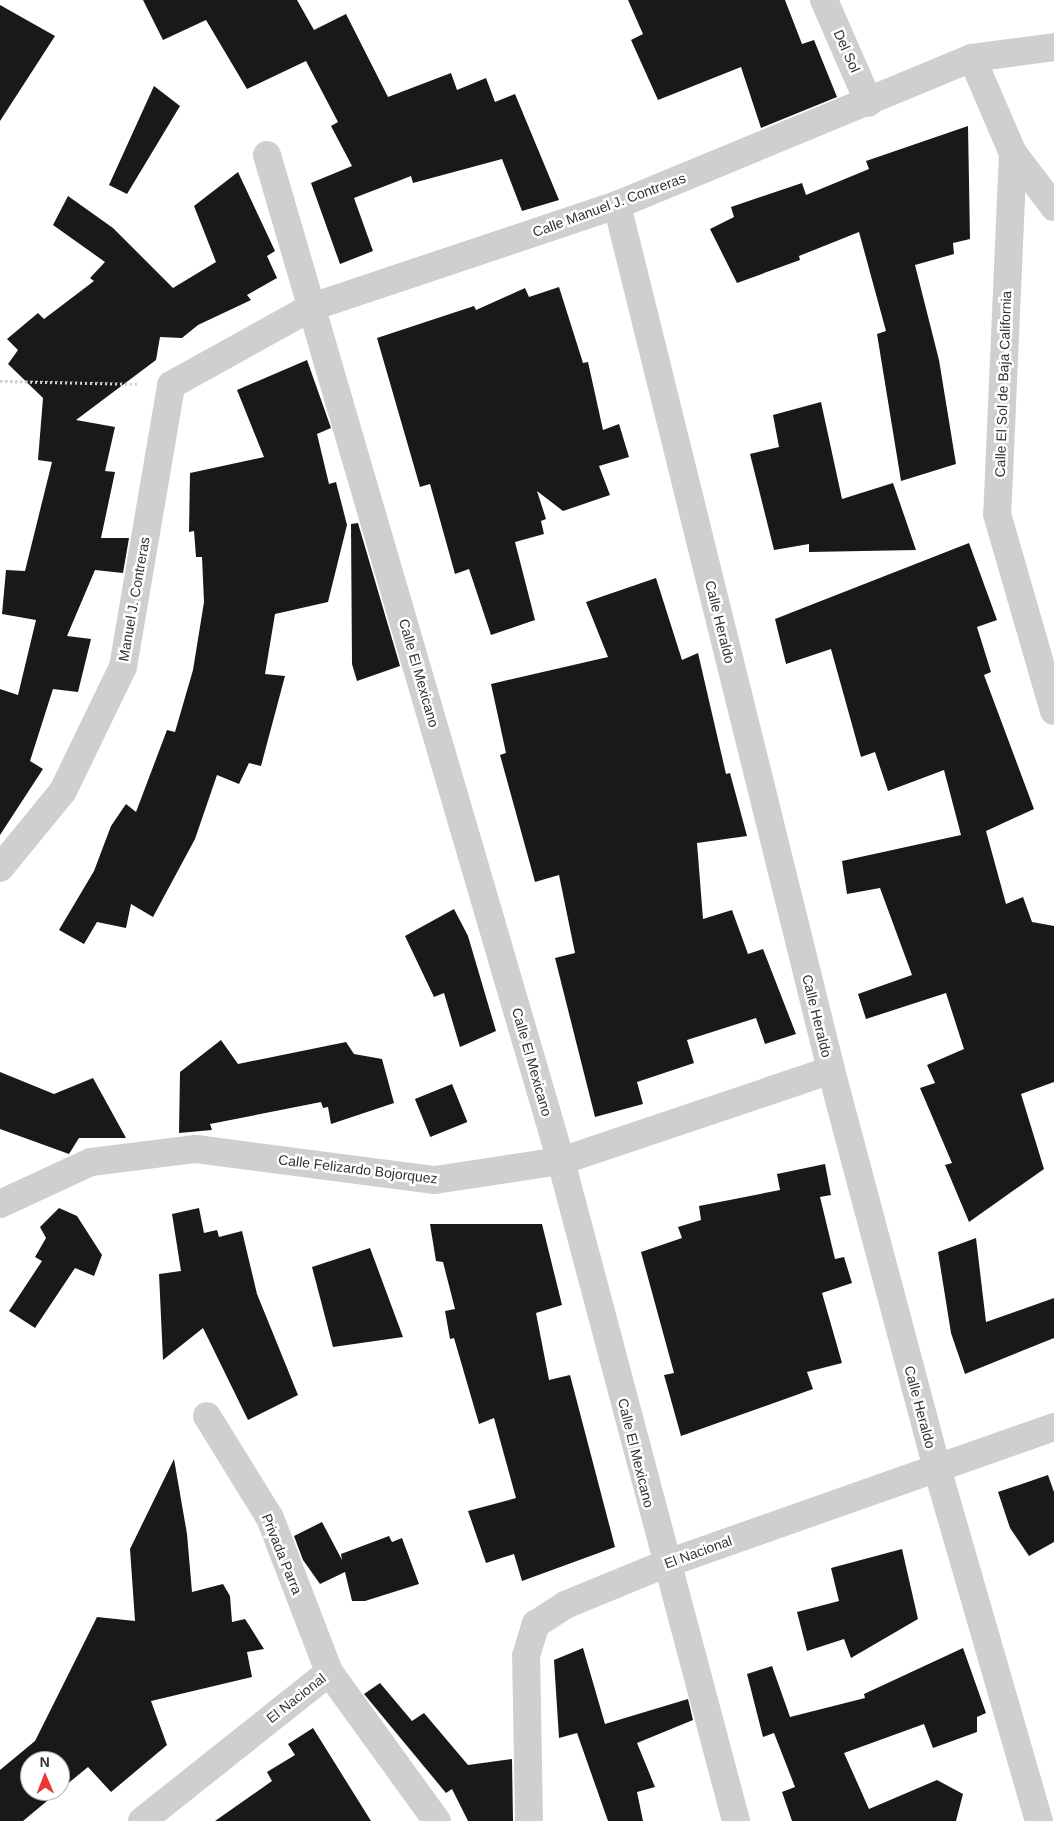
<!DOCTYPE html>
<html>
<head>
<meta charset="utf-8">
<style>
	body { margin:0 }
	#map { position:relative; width:1054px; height:1821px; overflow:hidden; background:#fff; font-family:Helvetica,sans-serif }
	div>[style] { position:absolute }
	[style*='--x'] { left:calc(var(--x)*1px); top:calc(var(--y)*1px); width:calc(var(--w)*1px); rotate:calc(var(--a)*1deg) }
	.building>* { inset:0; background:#191919; transform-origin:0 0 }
	.path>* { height:3px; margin-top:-1.5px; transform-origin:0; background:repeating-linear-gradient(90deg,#cfcfcf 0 2.5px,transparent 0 5px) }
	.minor>* { height:28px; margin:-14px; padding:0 14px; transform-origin:14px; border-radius:14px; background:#cfcfcf }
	span { translate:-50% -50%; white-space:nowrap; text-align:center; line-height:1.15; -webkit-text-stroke:5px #fff; paint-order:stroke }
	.street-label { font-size:14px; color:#323232 }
	.north { position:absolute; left:20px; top:1751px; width:50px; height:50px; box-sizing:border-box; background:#fff; border:1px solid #adadad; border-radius:50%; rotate:359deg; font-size:14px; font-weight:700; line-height:20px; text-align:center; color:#323232 }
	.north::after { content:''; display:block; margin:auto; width:18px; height:22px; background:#ec3730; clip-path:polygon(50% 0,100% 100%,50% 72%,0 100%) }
</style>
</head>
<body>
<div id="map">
	<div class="building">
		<div style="clip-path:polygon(143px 0,297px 0,314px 30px,346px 14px,388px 97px,451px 73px,457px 90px,486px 78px,495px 102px,515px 94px,559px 200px,522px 211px,502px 159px,413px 183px,411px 176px,354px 198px,373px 251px,340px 264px,311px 183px,352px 166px,331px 126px,338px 122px,306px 61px,247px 89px,206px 20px,163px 40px)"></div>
		<div style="clip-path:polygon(628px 0,785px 0,802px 44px,814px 40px,837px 97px,761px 128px,741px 67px,658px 100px,631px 40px,643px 34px)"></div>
		<div style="clip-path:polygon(0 5px,55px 36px,0 121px)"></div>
		<div style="clip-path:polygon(154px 86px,180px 106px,127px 194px,109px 185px)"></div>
		<div style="clip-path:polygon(968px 126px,970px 239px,953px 243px,954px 254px,915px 265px,939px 360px,956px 464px,901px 481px,877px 334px,886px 331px,859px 232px,799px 256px,800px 260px,737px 283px,710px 229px,734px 217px,731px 207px,802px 183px,806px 195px,869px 169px,866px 161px)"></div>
		<div style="clip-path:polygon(238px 172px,275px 251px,267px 256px,277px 278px,247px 295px,251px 300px,198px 325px,182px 338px,160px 337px,156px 360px,76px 420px,115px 427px,105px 471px,115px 472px,101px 538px,129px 538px,123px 573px,95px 570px,67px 636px,91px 639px,78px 692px,53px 689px,30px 761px,43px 769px,0 835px,0 689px,18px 695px,36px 620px,2px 614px,6px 570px,25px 571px,52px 462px,38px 460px,43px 398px,8px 364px,18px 350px,7px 339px,38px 313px,44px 319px,94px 281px,90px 278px,105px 262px,53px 225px,68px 196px,113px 228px,173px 288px,216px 262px,194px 206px)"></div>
		<div style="clip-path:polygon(559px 287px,583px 363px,588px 362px,603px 430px,619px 424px,629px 457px,599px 466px,610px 495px,563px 511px,537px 491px,546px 519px,541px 521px,544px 534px,515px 542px,535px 620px,491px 635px,469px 569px,455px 574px,430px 484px,420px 487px,377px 338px,474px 306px,476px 310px,525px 288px,529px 297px)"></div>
		<div style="clip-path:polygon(307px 360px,331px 428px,317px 434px,329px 484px,336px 482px,347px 525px,328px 602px,275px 614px,265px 674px,285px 676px,261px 766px,249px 763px,239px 784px,217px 775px,195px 839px,153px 917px,131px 904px,126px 928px,97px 922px,84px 944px,59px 930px,94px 871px,111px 826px,126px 804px,136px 812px,167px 730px,175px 732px,193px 670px,204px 602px,202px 557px,196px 557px,194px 531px,189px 532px,190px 473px,264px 457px,237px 390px)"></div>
		<div style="clip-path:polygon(821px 402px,842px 499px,893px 483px,916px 550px,809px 552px,809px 544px,774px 550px,750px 454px,779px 447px,773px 415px)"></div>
		<div style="clip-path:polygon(358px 523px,400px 666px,357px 681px,352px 664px,351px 524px)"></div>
		<div style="clip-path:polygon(969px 543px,997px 620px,977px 627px,991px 672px,984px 675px,1034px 809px,986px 831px,1006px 904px,1023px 897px,1032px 922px,1054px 926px,1054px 1082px,1021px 1094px,1044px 1169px,969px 1222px,945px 1165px,952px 1163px,920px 1088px,935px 1083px,927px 1065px,964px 1049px,946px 993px,866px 1019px,858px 994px,912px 975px,880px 888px,847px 894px,842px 861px,961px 835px,944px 770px,888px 791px,875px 752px,861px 757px,831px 649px,786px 664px,775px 619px)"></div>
		<div style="clip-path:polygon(656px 578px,682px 660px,698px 653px,726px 774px,730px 773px,747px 836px,697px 843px,703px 919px,732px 910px,748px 954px,763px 949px,796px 1034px,765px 1044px,756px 1018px,687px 1040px,694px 1063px,637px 1082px,643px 1104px,595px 1117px,555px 958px,575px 953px,559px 875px,535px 882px,500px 755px,506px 753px,491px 684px,608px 657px,586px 602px)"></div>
		<div style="clip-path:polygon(454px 909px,468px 936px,496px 1031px,460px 1047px,444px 993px,434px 997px,405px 936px)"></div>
		<div style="clip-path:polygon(221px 1040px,238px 1064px,346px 1042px,354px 1054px,382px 1059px,394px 1103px,331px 1124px,328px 1107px,323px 1108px,321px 1102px,210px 1124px,212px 1130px,179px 1133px,180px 1072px)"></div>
		<div style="clip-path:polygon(0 1072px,54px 1094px,93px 1078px,126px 1138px,79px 1138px,69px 1154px,0 1129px)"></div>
		<div style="left:452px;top:1084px;width:41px;height:40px;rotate:68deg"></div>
		<div style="clip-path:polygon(825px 1164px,831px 1195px,820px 1197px,835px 1259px,844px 1257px,852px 1283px,822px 1293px,842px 1363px,807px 1372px,813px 1389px,681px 1436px,664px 1375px,674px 1373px,641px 1252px,682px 1238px,678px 1227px,701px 1220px,699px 1206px,780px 1190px,777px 1174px)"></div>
		<div style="clip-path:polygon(59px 1208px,77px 1216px,102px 1255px,94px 1276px,75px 1268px,35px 1328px,9px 1311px,42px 1261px,35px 1257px,46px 1238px,40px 1227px)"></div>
		<div style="clip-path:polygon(199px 1208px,204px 1233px,217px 1230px,219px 1237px,242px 1231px,257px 1294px,298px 1395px,248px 1420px,203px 1328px,163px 1360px,159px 1274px,181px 1271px,172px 1214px)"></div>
		<div style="clip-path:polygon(430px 1224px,542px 1224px,562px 1305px,536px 1313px,549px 1380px,570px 1375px,615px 1547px,522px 1581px,514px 1554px,486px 1563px,468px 1511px,516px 1498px,494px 1418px,479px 1424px,454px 1338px,450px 1339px,445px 1311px,455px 1309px,443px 1262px,436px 1261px)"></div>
		<div style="clip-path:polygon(976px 1238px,986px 1322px,1054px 1298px,1054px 1338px,965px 1374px,951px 1333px,938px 1252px)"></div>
		<div style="clip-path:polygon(370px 1248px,403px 1337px,333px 1347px,312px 1267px)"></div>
		<div style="clip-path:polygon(174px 1459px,187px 1534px,192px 1592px,223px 1584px,230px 1596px,232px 1622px,245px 1619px,264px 1649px,247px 1652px,252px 1677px,151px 1701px,167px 1745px,111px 1792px,88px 1767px,60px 1790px,60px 1761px,30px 1761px,30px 1791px,59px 1791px,23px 1821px,0 1821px,0 1770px,35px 1741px,97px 1617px,135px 1621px,130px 1549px)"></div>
		<div style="clip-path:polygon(1048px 1475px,1054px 1492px,1054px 1542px,1029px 1556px,1010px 1528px,998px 1492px)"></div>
		<div style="clip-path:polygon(322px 1522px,342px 1560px,341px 1554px,389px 1536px,392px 1542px,402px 1538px,419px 1584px,365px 1601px,352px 1601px,345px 1572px,320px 1584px,303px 1560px,294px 1536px)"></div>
		<div style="clip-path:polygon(902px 1549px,918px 1619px,851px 1658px,844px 1639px,807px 1651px,797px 1612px,839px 1601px,831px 1568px)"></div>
		<div style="clip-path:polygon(583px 1648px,605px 1724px,688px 1699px,693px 1720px,637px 1743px,655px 1787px,637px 1792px,643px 1821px,608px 1821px,577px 1733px,559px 1738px,554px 1660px)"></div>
		<div style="clip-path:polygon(963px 1648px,986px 1713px,977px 1717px,977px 1732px,933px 1748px,924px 1724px,844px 1753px,869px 1809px,937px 1780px,963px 1794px,956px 1821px,792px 1821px,782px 1792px,795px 1787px,774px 1733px,763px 1737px,747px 1674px,772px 1666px,790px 1717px,865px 1698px,864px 1694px)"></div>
		<div style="clip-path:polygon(380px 1683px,412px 1721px,424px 1713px,468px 1765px,512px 1759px,513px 1821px,468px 1821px,452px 1789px,446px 1793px,364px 1694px)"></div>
		<div style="clip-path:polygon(313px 1728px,371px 1821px,215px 1821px,272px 1781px,267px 1772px,295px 1755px,288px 1744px)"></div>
	</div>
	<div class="path">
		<div style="--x:0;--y:381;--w:137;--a:1.3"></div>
	</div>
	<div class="minor">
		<div style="--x:824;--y:0;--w:112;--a:66.4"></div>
		<div style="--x:972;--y:58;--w:103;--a:66.7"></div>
		<div style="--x:1013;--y:153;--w:361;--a:92.5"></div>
		<div style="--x:997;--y:514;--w:205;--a:73.9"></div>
		<div style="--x:1013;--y:153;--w:68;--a:52.8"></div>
		<div style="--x:267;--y:155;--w:1048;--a:73.71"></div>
		<div style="--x:561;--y:1161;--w:683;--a:75.15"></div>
		<div style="--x:617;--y:205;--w:891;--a:76.1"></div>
		<div style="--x:831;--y:1070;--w:412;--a:75.1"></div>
		<div style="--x:937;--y:1468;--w:367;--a:73.9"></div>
		<div style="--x:0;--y:868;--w:99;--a:-50.7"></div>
		<div style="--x:63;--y:791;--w:138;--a:-64.2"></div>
		<div style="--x:123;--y:667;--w:286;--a:-80.3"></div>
		<div style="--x:171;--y:385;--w:161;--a:-29"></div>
		<div style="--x:312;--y:307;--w:322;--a:-18.5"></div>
		<div style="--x:617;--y:205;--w:384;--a:-22.5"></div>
		<div style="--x:972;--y:58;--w:83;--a:-7.6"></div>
		<div style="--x:0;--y:1204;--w:100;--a:-24.8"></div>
		<div style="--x:91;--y:1162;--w:106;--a:-7.1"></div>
		<div style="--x:196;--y:1149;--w:241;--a:7.4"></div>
		<div style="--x:435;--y:1180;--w:127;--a:-8.6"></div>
		<div style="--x:561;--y:1161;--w:285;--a:-18.6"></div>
		<div style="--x:207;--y:1416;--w:120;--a:58.3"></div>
		<div style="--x:270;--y:1518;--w:165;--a:69"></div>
		<div style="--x:329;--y:1672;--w:184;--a:54.1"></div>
		<div style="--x:142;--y:1821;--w:239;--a:-38.5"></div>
		<div style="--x:529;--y:1821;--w:165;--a:-91"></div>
		<div style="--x:526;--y:1656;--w:34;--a:-73"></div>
		<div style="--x:536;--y:1624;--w:35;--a:-33"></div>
		<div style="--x:565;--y:1605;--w:108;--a:-22.3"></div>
		<div style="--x:665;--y:1564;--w:412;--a:-19.4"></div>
	</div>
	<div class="street-label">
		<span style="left:847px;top:51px;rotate:66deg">Del Sol</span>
		<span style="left:609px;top:205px;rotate:-20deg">Calle Manuel J. Contreras</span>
		<span style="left:1003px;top:384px;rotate:-88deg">Calle El Sol de Baja California</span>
		<span style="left:134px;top:599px;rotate:-80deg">Manuel J. Contreras</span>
		<span style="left:720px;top:622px;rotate:76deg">Calle Heraldo</span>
		<span style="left:419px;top:673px;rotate:74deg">Calle El Mexicano</span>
		<span style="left:817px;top:1016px;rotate:76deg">Calle Heraldo</span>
		<span style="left:532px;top:1062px;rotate:74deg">Calle El Mexicano</span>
		<span style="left:358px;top:1169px;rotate:7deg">Calle Felizardo Bojorquez</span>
		<span style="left:920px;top:1407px;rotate:75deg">Calle Heraldo</span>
		<span style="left:636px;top:1453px;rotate:76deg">Calle El Mexicano</span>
		<span style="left:698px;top:1552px;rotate:-20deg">El Nacional</span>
		<span style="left:282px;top:1554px;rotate:68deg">Privada Parra</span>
		<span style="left:296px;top:1698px;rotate:-38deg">El Nacional</span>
	</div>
	<div class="north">N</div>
</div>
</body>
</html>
